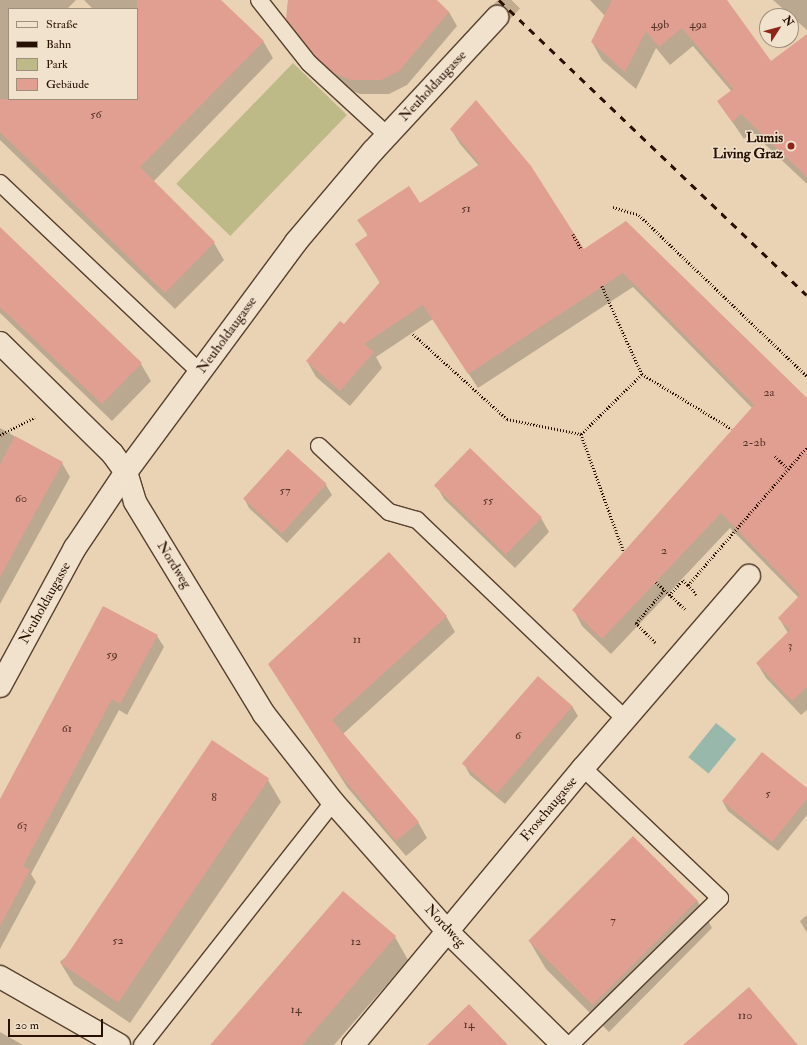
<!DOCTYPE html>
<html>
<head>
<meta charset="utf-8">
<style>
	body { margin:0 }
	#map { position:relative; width:807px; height:1045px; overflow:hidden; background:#e9d3b4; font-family:"IM FELL Double Pica",serif }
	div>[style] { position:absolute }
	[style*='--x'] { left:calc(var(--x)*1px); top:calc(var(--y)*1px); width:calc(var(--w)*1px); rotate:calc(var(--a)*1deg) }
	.green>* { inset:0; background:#bdba88; transform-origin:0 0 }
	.water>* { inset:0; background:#97b8ab; transform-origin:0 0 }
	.shadow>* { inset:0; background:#0003 }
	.building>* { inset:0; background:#e19f92; transform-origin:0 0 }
	.secondary-tunnel>* { height:22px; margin-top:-11px; transform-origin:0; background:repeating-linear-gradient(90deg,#c2ac90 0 22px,transparent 0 33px) }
	.path>* { height:2.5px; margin-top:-1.25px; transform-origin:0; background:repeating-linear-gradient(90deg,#270f02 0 1px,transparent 0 3px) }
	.roads { filter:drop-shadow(1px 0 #58402e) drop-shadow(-1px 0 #58402e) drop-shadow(0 1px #58402e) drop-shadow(0 -1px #58402e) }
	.lane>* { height:16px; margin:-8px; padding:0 8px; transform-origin:8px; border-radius:8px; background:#f1e2ce }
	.street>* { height:22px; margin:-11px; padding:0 11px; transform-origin:11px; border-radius:11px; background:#f1e2ce }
	.secondary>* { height:22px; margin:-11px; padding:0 11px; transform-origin:11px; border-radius:11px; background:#f1e2ce }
	.rail>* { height:3px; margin-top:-1.5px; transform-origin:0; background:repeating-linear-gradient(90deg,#270f02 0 7px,transparent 0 14px) }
	.dots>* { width:11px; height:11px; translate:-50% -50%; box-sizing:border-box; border:2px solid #f1e2ce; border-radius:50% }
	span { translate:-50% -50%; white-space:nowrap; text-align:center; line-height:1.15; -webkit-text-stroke:3px #f1e2ce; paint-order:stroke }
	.number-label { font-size:12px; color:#563326 }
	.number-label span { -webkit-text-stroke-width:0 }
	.street-label { font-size:14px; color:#270f02 }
	.poi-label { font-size:14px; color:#270f02; font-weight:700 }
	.right { translate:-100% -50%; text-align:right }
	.legend { position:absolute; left:8px; top:8px; width:130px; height:92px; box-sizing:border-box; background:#f1e2ce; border:1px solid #a08e7c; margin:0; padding:5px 7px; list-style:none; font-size:12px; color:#270f02 }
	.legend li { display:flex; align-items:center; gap:8px; height:20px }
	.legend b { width:20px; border:1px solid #a08e7c }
	.north { position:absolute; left:759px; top:8px; width:40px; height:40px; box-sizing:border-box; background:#f1e2ce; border:1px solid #a08e7c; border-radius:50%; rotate:54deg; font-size:11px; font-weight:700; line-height:16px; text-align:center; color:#270f02 }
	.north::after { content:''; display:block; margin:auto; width:14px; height:18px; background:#8f2418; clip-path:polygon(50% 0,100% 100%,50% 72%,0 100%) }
	.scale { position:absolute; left:8px; top:1019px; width:95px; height:18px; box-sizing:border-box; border:2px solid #270f02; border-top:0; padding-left:5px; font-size:12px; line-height:14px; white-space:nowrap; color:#270f02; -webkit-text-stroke:3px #f1e2ce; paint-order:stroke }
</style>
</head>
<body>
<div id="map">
	<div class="green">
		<div style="left:293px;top:63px;width:75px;height:168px;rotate:44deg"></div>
	</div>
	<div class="water">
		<div style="left:716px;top:723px;width:26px;height:44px;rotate:39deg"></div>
	</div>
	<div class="shadow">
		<div style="clip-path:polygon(0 0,76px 0,67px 9px,9px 9px,9px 99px,137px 99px,137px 9px,93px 9px,84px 0,220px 0,263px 41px,273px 58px,153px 182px,214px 243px,224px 260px,175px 309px,0 140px)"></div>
		<div style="clip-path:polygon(288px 0,435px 0,449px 12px,457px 26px,407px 85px,389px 94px,360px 94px,343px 87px,325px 71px,295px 33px,287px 19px)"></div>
		<div style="clip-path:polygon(590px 0,726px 0,771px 62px,807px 36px,807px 184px,752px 132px,744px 139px,718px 101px,732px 92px,693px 46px,670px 65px,656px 48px,636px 89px,602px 60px,592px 42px,605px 16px)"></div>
		<div style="clip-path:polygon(773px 0,807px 0,807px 30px)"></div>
		<div style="clip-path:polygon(451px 129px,583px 250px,626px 222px,807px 399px,807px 710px,801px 715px,766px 678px,757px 663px,788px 633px,779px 618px,799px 598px,730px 528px,611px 654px,582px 626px,574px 610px,752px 408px,633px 287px,478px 388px,433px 319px,376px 357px,382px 368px,350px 406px,316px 377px,307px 361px,344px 326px,380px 283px,356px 245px,368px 236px,359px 220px,420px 205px,479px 166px,460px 144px)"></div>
		<div style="clip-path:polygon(0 228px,141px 364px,151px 381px,112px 421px,0 313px)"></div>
		<div style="clip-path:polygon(0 428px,62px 463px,70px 477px,0 604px)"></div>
		<div style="clip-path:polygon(288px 450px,326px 485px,332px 495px,287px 543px,249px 508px,244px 498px)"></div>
		<div style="clip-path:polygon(436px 485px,541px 518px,549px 532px,515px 568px,444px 499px)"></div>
		<div style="clip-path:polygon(446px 616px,455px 632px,343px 734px,418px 822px,427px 838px,406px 856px,347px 787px,269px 664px)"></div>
		<div style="clip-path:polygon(157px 636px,164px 647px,127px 715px,119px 710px,31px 874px,36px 882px,0 949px,0 801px)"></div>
		<div style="clip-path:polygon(572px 706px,578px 716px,505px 804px,470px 775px,465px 766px)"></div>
		<div style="clip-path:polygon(268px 780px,281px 802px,130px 1023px,74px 985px,60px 962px)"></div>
		<div style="clip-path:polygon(807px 790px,807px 815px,778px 851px,728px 811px,723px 802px)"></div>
		<div style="clip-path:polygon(697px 900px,712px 928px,609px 1032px,546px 969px,530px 942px)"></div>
		<div style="clip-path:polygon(807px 915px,807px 933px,800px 921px)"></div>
		<div style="clip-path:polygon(395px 937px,408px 960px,334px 1045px,222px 1045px)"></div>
		<div style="clip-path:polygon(0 1032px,23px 1045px,0 1045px)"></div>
	</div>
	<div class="building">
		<div style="clip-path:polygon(137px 0,221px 0,264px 41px,140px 167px,215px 242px,165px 293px,0 132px,0 99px,137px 99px)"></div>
		<div style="clip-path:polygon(288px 0,437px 0,449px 12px,399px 71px,381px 80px,351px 80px,334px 73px,316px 57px,286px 19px)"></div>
		<div style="clip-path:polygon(612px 0,727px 0,771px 61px,807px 34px,807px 177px,741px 114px,732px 122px,717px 101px,733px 89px,682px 28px,659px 47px,646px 31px,625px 72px,591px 42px)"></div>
		<div style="clip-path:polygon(476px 100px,531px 166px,584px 249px,626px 221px,807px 398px,807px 687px,792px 701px,756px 663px,790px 630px,778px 618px,800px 595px,721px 513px,602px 639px,572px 610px,754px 405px,623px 273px,468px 374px,423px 305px,364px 344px,374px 352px,340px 391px,306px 361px,340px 321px,344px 324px,380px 282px,355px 244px,368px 235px,357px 220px,409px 186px,420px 203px,480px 164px,450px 129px)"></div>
		<div style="clip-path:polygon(0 227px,142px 363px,102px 404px,0 307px)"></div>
		<div style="clip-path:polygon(15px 436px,63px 462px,0 577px,0 464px)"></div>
		<div style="left:470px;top:448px;width:100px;height:52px;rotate:44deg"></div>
		<div style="left:288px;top:449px;width:52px;height:67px;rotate:42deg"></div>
		<div style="clip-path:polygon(389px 552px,447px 616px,332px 720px,419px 822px,396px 841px,337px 771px,268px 664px)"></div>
		<div style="clip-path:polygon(103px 606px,158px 635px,120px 704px,112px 699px,23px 866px,30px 870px,0 926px,0 799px)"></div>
		<div style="left:538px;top:676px;width:46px;height:116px;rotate:41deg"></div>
		<div style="left:212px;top:740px;width:69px;height:270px;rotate:34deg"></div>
		<div style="clip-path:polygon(762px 752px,807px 788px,807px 799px,772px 842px,722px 801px)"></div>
		<div style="left:633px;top:836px;width:91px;height:148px;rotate:45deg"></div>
		<div style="clip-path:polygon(343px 891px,396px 936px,302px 1045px,210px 1045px)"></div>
		<div style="clip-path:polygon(749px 987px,798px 1045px,683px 1045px)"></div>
		<div style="clip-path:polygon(469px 1004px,508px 1045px,427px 1045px)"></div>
	</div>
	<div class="secondary-tunnel">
		<div style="--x:497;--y:17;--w:23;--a:-47"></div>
	</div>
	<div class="path">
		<div style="--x:613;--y:207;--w:27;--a:17"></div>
		<div style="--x:639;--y:215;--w:233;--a:43.8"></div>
		<div style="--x:573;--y:234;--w:18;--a:61"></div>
		<div style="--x:602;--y:286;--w:97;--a:65.6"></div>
		<div style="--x:642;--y:374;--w:105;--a:31.4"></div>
		<div style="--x:413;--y:334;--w:127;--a:42.1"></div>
		<div style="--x:507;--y:419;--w:76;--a:11.5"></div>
		<div style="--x:581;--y:434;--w:86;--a:-44.5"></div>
		<div style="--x:581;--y:434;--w:126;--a:70"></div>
		<div style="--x:0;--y:435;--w:39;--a:-27"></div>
		<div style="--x:775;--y:456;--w:18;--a:45"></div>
		<div style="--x:656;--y:582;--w:40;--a:43"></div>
		<div style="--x:669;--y:595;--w:21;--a:-47"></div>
		<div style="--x:683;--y:580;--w:7;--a:45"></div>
		<div style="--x:696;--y:595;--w:13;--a:-129"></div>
		<div style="--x:688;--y:585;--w:182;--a:-49.2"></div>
		<div style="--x:655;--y:643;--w:28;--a:-134"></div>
		<div style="--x:636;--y:623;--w:43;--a:-49.7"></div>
	</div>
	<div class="roads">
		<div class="lane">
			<div style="--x:259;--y:0;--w:80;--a:51.6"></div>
			<div style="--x:309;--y:63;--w:106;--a:42.7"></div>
			<div style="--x:0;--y:183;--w:275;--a:43.4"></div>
			<div style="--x:319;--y:446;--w:96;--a:43.3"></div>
			<div style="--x:389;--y:512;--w:29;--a:16"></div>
			<div style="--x:417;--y:520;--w:288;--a:43.7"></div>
			<div style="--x:142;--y:1045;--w:309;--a:-51.8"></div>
			<div style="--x:570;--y:1045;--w:210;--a:-44.4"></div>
			<div style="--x:720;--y:898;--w:189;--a:-136.5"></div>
		</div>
		<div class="street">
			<div style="--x:0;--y:343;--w:157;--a:44.5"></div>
			<div style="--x:112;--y:453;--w:24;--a:54"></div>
			<div style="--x:126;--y:472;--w:31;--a:73"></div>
			<div style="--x:135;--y:502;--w:248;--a:58.7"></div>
			<div style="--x:264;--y:714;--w:112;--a:51.9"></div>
			<div style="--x:333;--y:802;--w:172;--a:48.5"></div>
			<div style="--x:447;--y:931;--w:163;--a:44.5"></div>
			<div style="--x:0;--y:977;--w:137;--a:29.7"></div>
			<div style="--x:353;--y:1045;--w:360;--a:-50.3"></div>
			<div style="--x:583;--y:768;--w:254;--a:-49.2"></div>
		</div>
		<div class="secondary">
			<div style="--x:0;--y:686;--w:157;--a:-61.5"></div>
			<div style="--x:75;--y:548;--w:92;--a:-56.1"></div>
			<div style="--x:126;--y:472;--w:286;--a:-53.5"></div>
			<div style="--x:296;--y:242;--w:119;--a:-49.8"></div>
			<div style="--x:373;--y:151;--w:183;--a:-47.2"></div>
		</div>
	</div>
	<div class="rail">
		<div style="--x:499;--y:0;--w:426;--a:43.8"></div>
	</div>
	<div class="dots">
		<div style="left:791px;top:146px;background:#8f2418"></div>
	</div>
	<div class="number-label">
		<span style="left:660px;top:25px">49b</span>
		<span style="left:698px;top:25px">49a</span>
		<span style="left:96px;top:115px">56</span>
		<span style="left:466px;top:209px">51</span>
		<span style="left:769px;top:393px">2a</span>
		<span style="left:754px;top:443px">2-2b</span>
		<span style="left:285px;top:491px">57</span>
		<span style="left:21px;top:499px">60</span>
		<span style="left:488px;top:501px">55</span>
		<span style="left:664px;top:551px">2</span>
		<span style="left:357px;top:640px">11</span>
		<span style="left:790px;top:646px">3</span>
		<span style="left:112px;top:655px">59</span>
		<span style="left:67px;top:729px">61</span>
		<span style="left:518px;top:736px">6</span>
		<span style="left:768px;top:794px">5</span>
		<span style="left:214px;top:798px">8</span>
		<span style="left:22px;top:826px">63</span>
		<span style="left:613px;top:921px">7</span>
		<span style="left:118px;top:941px">52</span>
		<span style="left:356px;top:942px">12</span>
		<span style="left:296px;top:1010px">14</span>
		<span style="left:745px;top:1016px">110</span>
		<span style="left:469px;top:1025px">14</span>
	</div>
	<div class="street-label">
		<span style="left:433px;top:86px;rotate:-47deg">Neuholdaugasse</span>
		<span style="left:227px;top:335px;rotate:-54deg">Neuholdaugasse</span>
		<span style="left:174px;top:565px;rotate:58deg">Nordweg</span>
		<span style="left:45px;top:603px;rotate:-61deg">Neuholdaugasse</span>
		<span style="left:549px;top:809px;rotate:-50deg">Froschaugasse</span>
		<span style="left:445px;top:926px;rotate:47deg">Nordweg</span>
	</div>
	<div class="poi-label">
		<span class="right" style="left:783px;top:146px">Lumis<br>Living Graz</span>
	</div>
	<ul class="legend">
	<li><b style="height:5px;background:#f1e2ce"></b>Straße</li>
	<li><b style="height:5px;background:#270f02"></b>Bahn</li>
	<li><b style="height:11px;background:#bdba88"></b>Park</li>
	<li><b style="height:11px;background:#e19f92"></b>Gebäude</li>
	</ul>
	<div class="north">N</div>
	<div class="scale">20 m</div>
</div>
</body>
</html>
